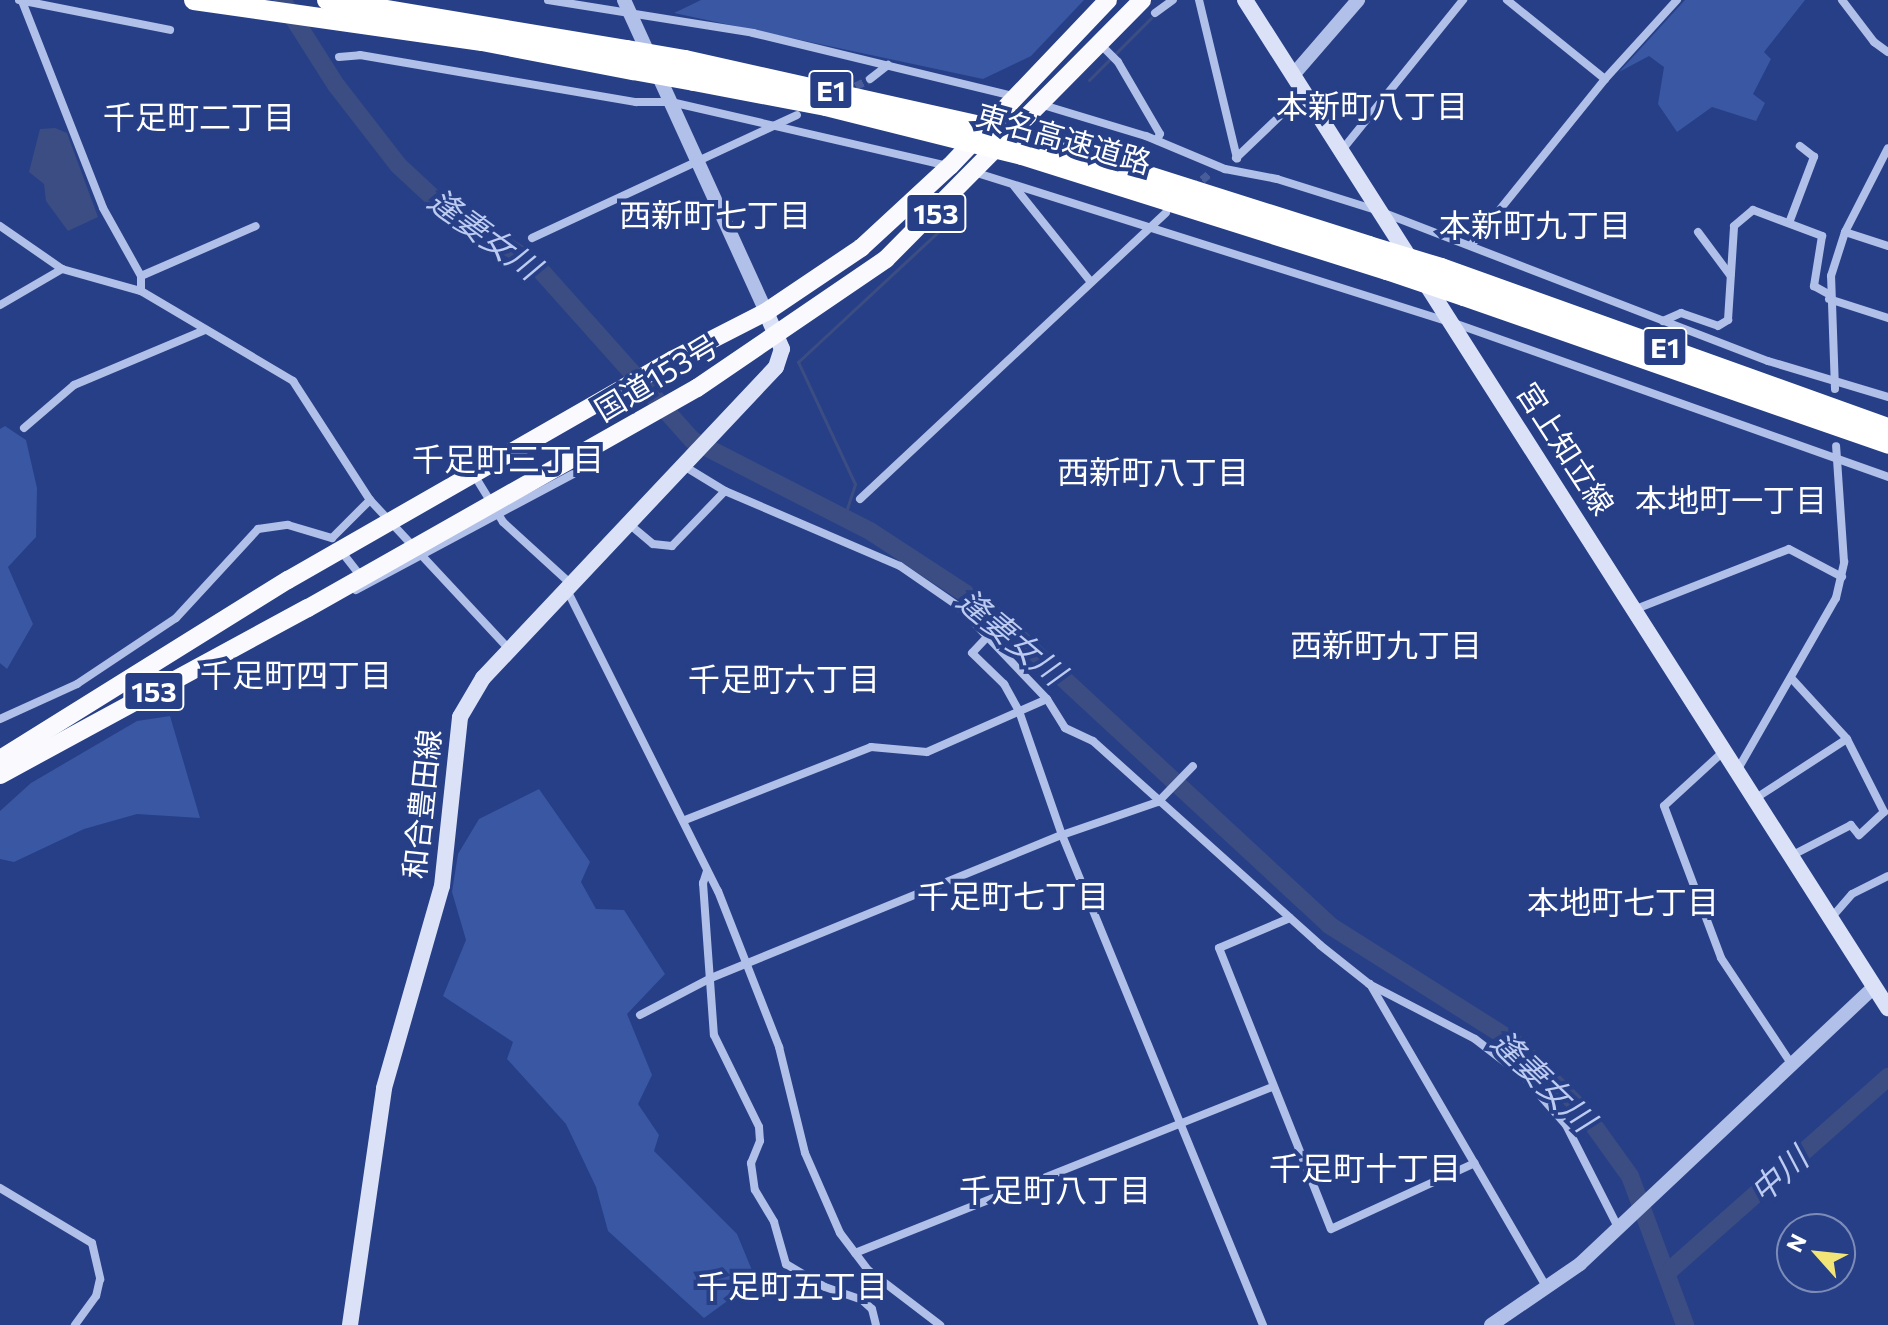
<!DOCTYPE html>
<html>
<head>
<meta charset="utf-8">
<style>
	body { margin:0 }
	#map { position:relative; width:1888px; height:1325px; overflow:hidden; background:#263f87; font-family:Commissioner,"Noto Sans JP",sans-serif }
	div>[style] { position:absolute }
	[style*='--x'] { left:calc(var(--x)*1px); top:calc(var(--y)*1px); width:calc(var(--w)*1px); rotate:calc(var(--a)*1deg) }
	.green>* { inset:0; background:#3a57a3 }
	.water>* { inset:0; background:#3b4d82 }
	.stream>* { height:3px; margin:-1.5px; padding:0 1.5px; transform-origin:1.5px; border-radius:1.5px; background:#3b4d82 }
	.river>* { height:18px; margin:-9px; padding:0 9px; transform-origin:9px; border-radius:9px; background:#3b4d82 }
	.minor-tunnel>* { height:8px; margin-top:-4px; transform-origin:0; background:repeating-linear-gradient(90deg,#475c99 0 8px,transparent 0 12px) }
	.minor>* { height:8px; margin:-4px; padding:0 4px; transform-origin:4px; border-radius:4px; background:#b1c0e8 }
	.tertiary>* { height:14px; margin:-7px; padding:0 7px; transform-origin:7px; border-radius:7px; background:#b1c0e8 }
	.secondary>* { height:16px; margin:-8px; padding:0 8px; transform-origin:8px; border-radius:8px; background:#dbe2f7 }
	.trunk>* { height:18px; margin:-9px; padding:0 9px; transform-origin:9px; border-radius:9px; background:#fafafe }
	.motorway>* { height:20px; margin:-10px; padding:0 10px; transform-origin:10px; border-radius:10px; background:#fff }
	.trunk-bridge>* { height:18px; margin:-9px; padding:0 9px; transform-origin:9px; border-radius:9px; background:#fafafe }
	.motorway-bridge>* { height:20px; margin:-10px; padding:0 10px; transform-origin:10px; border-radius:10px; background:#fff }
	span { translate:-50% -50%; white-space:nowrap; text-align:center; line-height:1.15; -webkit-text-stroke:8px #263f87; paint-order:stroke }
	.shield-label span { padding:2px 6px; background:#263f87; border:2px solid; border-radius:6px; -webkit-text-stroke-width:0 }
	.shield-label { font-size:28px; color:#fff; font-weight:700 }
	.street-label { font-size:30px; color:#fff }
	.neighbourhood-label { font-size:32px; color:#fff }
	.water-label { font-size:32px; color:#bdcbf0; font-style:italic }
	.north { position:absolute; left:1776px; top:1213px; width:80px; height:80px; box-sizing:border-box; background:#263f87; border:2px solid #7d8cb7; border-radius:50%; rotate:297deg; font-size:22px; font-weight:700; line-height:32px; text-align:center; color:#fff }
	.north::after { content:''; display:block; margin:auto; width:28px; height:36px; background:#f2e476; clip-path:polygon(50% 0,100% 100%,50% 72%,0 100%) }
</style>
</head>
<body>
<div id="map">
	<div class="green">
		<div style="clip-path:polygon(701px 0,1084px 0,1031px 56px,983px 79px,674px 13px)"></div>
		<div style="clip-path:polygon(1685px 0,1805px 0,1764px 52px,1771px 59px,1753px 94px,1765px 103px,1756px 121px,1712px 107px,1677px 132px,1658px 104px,1664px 67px,1649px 56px,1619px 72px)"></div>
		<div style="clip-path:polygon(5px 426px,26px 440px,37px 488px,36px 537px,8px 567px,33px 624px,7px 669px,0 663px,0 429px)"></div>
		<div style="clip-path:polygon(170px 716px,200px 818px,137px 814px,84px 829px,14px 862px,0 859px,0 811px,31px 783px,137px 721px)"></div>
		<div style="clip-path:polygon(539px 789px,590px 862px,581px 882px,596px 909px,624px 910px,665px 974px,627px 1014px,652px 1075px,638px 1104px,659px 1135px,654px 1151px,737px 1234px,756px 1280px,704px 1318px,608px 1231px,596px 1187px,566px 1124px,507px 1059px,513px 1042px,443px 996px,466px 940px,452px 892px,458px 854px,479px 819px)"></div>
	</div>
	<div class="water">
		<div style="clip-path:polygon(55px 128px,67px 133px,98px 217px,68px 231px,46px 201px,44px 184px,29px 172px,40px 129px)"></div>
	</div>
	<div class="stream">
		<div style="--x:1089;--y:80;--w:88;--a:-45"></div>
		<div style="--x:844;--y:518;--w:36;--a:-72"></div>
		<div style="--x:855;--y:484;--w:135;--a:-115"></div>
		<div style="--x:798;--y:362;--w:217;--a:-42.9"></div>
	</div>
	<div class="river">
		<div style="--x:282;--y:0;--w:101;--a:57.6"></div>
		<div style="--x:336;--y:85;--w:101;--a:52.2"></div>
		<div style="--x:398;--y:165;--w:62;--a:43"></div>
		<div style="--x:443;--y:207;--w:107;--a:31.6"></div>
		<div style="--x:534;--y:263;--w:237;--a:48.2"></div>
		<div style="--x:692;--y:440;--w:200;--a:27.1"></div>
		<div style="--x:870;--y:531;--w:139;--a:33.2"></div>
		<div style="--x:986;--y:607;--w:468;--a:42.8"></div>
		<div style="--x:1329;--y:925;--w:219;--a:32.3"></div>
		<div style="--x:1514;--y:1042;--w:99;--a:45"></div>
		<div style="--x:1584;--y:1112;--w:79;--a:54.3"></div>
		<div style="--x:1630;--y:1176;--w:159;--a:69.7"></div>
		<div style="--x:1669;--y:1271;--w:293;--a:-41.5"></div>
	</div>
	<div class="minor-tunnel">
		<div style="--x:845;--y:92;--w:28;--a:-27"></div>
		<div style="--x:1193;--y:188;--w:21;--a:-41"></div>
	</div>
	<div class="minor">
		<div style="--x:19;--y:0;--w:154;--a:11.2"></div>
		<div style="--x:548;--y:0;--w:208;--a:9.1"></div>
		<div style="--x:753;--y:33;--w:268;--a:13.6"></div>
		<div style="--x:1199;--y:0;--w:163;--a:76.5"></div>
		<div style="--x:1507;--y:0;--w:126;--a:38.9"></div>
		<div style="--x:1842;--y:0;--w:53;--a:52.7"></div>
		<div style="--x:1874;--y:42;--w:17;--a:36"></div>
		<div style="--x:22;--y:1;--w:222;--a:68.6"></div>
		<div style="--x:103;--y:208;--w:78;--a:60.8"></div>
		<div style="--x:141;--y:276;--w:15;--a:90"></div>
		<div style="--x:1155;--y:13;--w:22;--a:-36"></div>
		<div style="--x:1100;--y:44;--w:25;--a:45"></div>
		<div style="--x:1118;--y:62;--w:83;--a:59.7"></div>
		<div style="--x:1160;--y:134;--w:7;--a:117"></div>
		<div style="--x:339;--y:57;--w:21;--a:-5"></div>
		<div style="--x:360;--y:55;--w:280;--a:9.7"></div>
		<div style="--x:636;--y:102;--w:35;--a:0"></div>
		<div style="--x:671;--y:102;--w:285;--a:13"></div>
		<div style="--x:870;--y:79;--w:23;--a:-38"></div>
		<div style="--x:1043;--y:105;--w:108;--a:16.8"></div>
		<div style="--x:1146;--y:136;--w:86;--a:22.7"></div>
		<div style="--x:1225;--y:169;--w:53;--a:10.9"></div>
		<div style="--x:1277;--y:179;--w:107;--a:17.4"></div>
		<div style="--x:1379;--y:211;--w:417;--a:21.1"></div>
		<div style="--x:1768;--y:361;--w:125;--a:16.7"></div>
		<div style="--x:1342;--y:150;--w:193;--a:-51.1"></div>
		<div style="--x:1236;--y:158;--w:94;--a:-43.7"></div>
		<div style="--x:977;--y:173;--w:497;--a:17.5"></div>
		<div style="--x:1451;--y:322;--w:464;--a:19.5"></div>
		<div style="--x:1014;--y:186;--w:123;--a:51.3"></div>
		<div style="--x:1789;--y:223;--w:71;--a:-69.3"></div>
		<div style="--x:1814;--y:157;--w:18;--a:-142"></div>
		<div style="--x:0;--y:226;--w:75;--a:34.7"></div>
		<div style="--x:62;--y:269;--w:82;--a:15.6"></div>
		<div style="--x:141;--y:291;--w:177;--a:30.6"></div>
		<div style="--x:293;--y:381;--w:142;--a:57.1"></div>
		<div style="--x:370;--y:500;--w:204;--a:47"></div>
		<div style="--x:1698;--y:232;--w:54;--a:53.3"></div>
		<div style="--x:1845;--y:232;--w:45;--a:18"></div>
		<div style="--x:532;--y:238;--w:292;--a:-24.9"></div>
		<div style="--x:1472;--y:244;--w:212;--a:-51.1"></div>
		<div style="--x:1605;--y:79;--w:107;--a:-47.7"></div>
		<div style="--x:141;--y:276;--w:125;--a:-23.5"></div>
		<div style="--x:1829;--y:299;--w:62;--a:17.9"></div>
		<div style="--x:0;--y:305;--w:72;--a:-30.1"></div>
		<div style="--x:1663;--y:321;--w:20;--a:-24"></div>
		<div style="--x:1681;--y:313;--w:39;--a:19"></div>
		<div style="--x:1718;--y:326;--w:12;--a:-31"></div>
		<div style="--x:1728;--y:320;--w:94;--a:-86.3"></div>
		<div style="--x:1734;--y:226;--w:25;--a:-40"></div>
		<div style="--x:1753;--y:210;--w:74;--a:20.6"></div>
		<div style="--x:1822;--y:236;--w:51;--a:99.1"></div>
		<div style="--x:1814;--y:286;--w:18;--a:29"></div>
		<div style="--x:1835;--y:389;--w:113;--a:-92"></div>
		<div style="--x:1831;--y:276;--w:46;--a:-72.3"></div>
		<div style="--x:1845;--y:232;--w:94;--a:-62.9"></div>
		<div style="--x:24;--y:428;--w:66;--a:-40.7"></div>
		<div style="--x:74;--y:385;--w:142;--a:-22.8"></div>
		<div style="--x:468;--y:465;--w:67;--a:58.4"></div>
		<div style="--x:503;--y:522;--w:92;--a:42.4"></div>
		<div style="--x:684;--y:466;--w:48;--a:31.4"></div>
		<div style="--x:725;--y:491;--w:190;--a:23.2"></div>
		<div style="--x:900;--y:566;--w:70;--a:34.6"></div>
		<div style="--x:958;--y:606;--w:129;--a:46.3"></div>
		<div style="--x:1047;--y:699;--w:34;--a:58"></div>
		<div style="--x:1065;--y:728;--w:31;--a:25"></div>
		<div style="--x:1093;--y:741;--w:305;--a:41.9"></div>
		<div style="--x:1320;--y:945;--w:63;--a:38.5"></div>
		<div style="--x:1369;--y:984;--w:119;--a:27.4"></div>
		<div style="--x:1475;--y:1039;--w:61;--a:37.6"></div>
		<div style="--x:1523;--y:1076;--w:65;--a:48.7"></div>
		<div style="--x:1566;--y:1125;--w:114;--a:63"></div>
		<div style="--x:860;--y:499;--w:419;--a:-43.1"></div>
		<div style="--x:629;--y:524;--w:31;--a:40"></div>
		<div style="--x:653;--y:544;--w:19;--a:6"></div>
		<div style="--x:672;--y:546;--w:76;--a:-46.1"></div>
		<div style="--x:341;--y:551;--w:34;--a:52"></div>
		<div style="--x:356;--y:590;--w:246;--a:-28.1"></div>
		<div style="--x:567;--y:590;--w:337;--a:63.4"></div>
		<div style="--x:718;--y:891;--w:168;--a:68.6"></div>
		<div style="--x:779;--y:1047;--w:109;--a:76.2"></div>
		<div style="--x:805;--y:1153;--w:87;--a:66.4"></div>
		<div style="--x:840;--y:1233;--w:46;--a:52.9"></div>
		<div style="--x:868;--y:1270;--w:91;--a:37.4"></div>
		<div style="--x:1636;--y:609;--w:164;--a:-21.4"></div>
		<div style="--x:1789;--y:549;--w:60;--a:27.8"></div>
		<div style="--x:988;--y:636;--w:23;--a:133"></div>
		<div style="--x:972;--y:653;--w:45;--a:44.1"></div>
		<div style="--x:1004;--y:684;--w:31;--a:61"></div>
		<div style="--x:1019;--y:711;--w:131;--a:70.9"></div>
		<div style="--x:1062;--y:835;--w:530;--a:67.7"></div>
		<div style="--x:1793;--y:680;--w:80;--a:47.5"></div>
		<div style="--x:1847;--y:739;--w:82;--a:63.1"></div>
		<div style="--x:1884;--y:812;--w:34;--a:137"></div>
		<div style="--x:1859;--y:835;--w:13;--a:-129"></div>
		<div style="--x:1851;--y:825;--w:65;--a:152.7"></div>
		<div style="--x:0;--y:719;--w:85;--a:-24.4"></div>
		<div style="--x:77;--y:684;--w:119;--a:-33.7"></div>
		<div style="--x:176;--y:618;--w:121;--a:-47.3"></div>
		<div style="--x:258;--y:529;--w:30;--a:-8"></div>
		<div style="--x:288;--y:525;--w:46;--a:16.5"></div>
		<div style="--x:332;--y:538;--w:54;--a:-45"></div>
		<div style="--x:1724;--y:751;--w:81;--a:137.5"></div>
		<div style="--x:1664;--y:806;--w:162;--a:69.4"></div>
		<div style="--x:1721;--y:958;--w:128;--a:56.4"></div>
		<div style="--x:1738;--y:769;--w:197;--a:-60.2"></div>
		<div style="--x:1836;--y:598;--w:37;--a:-77"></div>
		<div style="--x:1844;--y:562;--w:116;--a:-93.9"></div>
		<div style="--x:1756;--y:798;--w:108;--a:-33"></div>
		<div style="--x:685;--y:820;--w:200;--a:-21.4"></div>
		<div style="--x:871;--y:747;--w:56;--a:5.1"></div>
		<div style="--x:927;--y:752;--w:131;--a:-23.8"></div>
		<div style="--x:707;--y:871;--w:13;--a:108"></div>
		<div style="--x:703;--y:883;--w:152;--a:85.9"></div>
		<div style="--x:714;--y:1035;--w:102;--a:63.9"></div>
		<div style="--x:759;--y:1127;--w:14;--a:86"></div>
		<div style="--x:760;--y:1141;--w:24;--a:112"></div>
		<div style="--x:751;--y:1163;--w:27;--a:82"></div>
		<div style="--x:755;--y:1190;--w:37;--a:59"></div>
		<div style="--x:774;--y:1222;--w:44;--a:74.1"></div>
		<div style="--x:786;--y:1264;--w:45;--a:30.5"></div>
		<div style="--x:825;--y:1287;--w:39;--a:19"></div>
		<div style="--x:862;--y:1300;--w:13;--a:42"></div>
		<div style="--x:872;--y:1309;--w:16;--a:76"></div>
		<div style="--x:1832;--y:917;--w:30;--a:-49"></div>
		<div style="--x:1852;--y:894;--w:40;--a:-26.6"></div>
		<div style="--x:1290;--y:918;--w:77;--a:157.1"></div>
		<div style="--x:1219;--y:948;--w:302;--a:68.3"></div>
		<div style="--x:1331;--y:1229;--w:158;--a:-24.6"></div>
		<div style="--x:1370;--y:984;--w:352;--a:59.8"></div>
		<div style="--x:640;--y:1015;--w:80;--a:-27.5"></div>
		<div style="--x:711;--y:978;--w:379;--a:-22.2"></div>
		<div style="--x:1062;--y:835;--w:102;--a:-19"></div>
		<div style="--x:1158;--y:802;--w:50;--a:-45.8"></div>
		<div style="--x:0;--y:1188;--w:107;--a:30.9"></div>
		<div style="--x:92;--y:1243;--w:37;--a:77"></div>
		<div style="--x:100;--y:1279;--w:17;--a:103"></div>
		<div style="--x:96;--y:1296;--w:36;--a:126"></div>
		<div style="--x:855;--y:1253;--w:450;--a:-21.7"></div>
	</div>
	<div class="tertiary">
		<div style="--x:624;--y:0;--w:343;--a:65.5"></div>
		<div style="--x:1294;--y:74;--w:98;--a:-49.1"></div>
		<div style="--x:1491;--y:1325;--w:108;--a:-34.4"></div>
		<div style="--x:1580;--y:1264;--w:405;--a:-43.3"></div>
	</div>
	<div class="secondary">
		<div style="--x:1245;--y:0;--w:1196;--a:57.47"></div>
		<div style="--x:350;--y:1325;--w:239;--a:-81.8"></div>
		<div style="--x:384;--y:1088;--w:210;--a:-74"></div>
		<div style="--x:442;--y:886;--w:170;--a:-83.9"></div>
		<div style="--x:460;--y:717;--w:45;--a:-59.5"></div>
		<div style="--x:483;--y:678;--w:427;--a:-46.7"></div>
		<div style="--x:776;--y:367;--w:19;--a:-72"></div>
		<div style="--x:782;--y:349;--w:40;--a:-113.4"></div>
	</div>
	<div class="trunk">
		<div style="--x:672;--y:360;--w:106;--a:-27.1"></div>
		<div style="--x:766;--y:312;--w:115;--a:-34"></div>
		<div style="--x:861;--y:248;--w:121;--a:-42.7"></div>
		<div style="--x:950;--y:166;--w:229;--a:-46.4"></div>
		<div style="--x:697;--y:388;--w:229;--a:-34.3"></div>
		<div style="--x:886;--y:259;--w:364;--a:-45.3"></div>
		<div style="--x:0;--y:759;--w:339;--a:-31.9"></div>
		<div style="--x:0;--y:775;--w:350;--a:-28.5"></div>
	</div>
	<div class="motorway">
		<div style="--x:194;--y:0;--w:291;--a:8.1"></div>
		<div style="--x:482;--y:41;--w:154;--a:10.9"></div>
		<div style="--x:327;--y:0;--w:304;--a:9.5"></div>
		<div style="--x:685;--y:60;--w:297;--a:12.6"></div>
		<div style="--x:694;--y:81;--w:134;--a:10.7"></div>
		<div style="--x:826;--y:106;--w:139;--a:14.1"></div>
		<div style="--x:1035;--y:140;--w:350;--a:17.6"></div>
		<div style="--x:1022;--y:155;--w:383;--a:17.5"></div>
		<div style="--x:1441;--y:268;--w:475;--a:19.7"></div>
		<div style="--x:1464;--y:296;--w:449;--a:19.2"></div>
	</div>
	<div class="trunk-bridge">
		<div style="--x:288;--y:580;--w:443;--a:-29.8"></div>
		<div style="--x:308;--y:608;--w:447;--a:-29.5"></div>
	</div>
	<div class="motorway-bridge">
		<div style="--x:627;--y:50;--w:59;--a:9.8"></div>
		<div style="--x:633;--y:70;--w:62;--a:10.2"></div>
		<div style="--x:975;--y:125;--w:62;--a:14"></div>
		<div style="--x:961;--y:140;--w:63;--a:13.8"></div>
		<div style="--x:1369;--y:246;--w:75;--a:17"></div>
		<div style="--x:1387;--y:270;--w:81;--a:18.7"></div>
	</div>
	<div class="shield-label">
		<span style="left:831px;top:90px">E1</span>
		<span style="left:936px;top:213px">153</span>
		<span style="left:1665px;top:347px">E1</span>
		<span style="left:154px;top:691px">153</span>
	</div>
	<div class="street-label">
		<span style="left:1064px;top:138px;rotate:16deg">東名高速道路</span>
		<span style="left:656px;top:377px;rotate:-31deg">国道153号</span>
		<span style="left:1566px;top:448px;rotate:57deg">宮上知立線</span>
		<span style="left:421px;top:804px;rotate:-84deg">和合豊田線</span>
	</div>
	<div class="neighbourhood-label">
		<span style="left:1372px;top:105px">本新町八丁目</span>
		<span style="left:199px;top:116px">千足町二丁目</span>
		<span style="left:715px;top:214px">西新町七丁目</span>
		<span style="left:1535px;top:224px">本新町九丁目</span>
		<span style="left:508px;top:458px">千足町三丁目</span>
		<span style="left:1153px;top:471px">西新町八丁目</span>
		<span style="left:1731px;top:499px">本地町一丁目</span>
		<span style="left:1386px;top:644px">西新町九丁目</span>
		<span style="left:296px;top:674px">千足町四丁目</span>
		<span style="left:784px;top:678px">千足町六丁目</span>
		<span style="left:1013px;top:895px">千足町七丁目</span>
		<span style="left:1623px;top:901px">本地町七丁目</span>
		<span style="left:1365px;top:1167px">千足町十丁目</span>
		<span style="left:1055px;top:1189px">千足町八丁目</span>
		<span style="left:792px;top:1285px">千足町五丁目</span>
	</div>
	<div class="water-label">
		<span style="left:485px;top:233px;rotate:36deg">逢妻女川</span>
		<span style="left:1012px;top:636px;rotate:40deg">逢妻女川</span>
		<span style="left:1544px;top:1080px;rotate:44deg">逢妻女川</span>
		<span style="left:1778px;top:1174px;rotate:-42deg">中川</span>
	</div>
	<div class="north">N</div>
</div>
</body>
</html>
